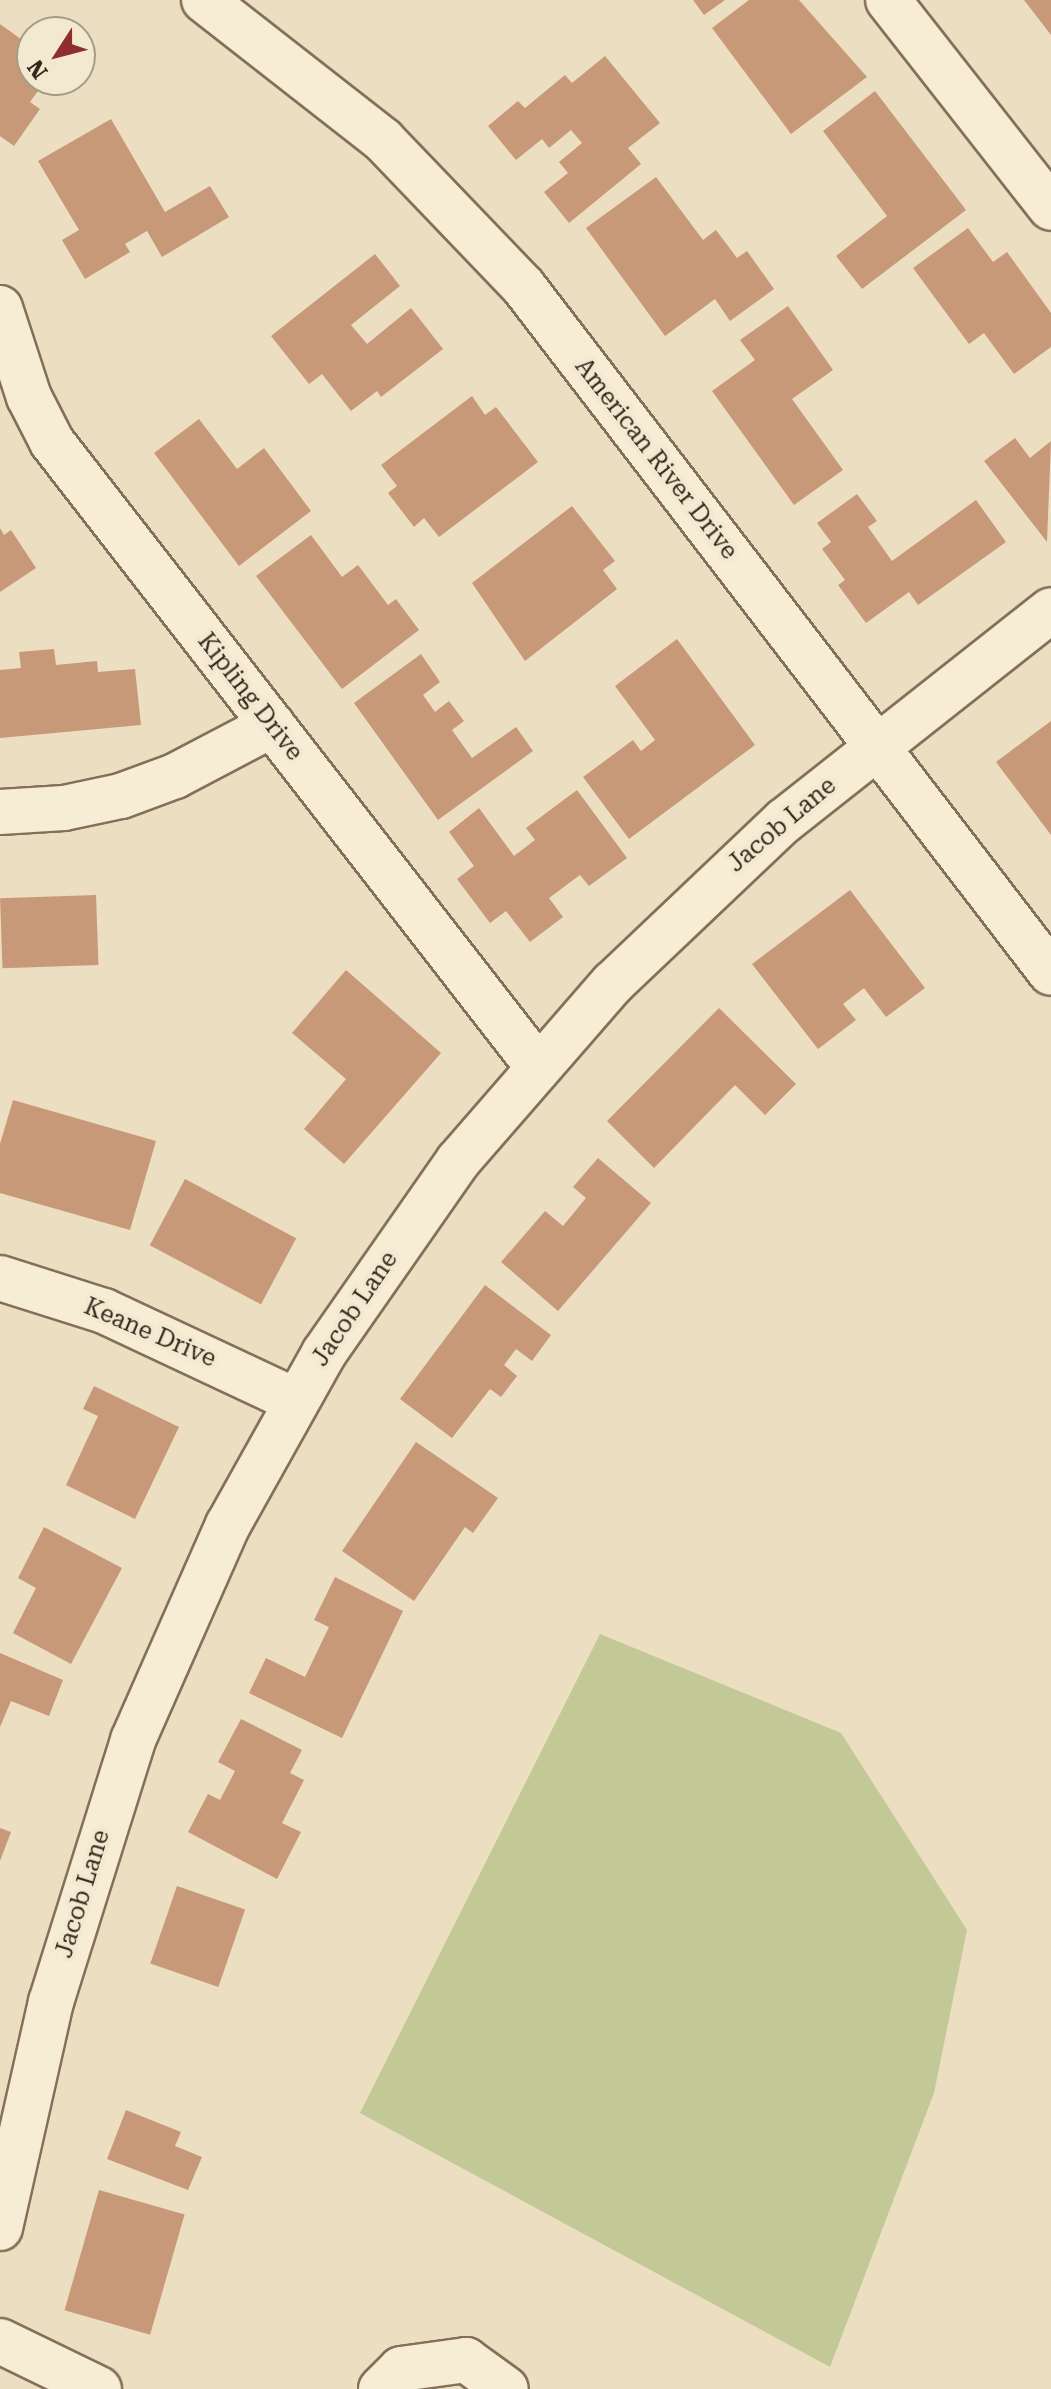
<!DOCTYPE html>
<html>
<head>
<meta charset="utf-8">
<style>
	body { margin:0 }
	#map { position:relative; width:1051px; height:2389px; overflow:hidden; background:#ebdec1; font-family:"Roboto Serif",serif }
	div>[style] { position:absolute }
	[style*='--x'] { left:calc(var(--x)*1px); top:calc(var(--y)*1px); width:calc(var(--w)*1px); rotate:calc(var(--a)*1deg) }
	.green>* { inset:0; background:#c3c996 }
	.building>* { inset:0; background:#c89979; transform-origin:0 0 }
	.roads { filter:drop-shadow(2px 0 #84705a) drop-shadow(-2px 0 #84705a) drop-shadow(0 2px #84705a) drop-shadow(0 -2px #84705a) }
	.minor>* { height:44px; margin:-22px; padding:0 22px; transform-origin:22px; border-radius:22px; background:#f7ecd4 }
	span { translate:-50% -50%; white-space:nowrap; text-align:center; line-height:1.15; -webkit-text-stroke:8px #f3e9d0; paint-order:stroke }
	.street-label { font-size:24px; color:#34281d }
	.north { position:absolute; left:16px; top:16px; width:80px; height:80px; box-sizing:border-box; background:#f3e9d0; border:2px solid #a79c88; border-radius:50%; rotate:234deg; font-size:22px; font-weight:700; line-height:32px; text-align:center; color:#34281d }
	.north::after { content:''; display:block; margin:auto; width:28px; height:36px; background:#902d2f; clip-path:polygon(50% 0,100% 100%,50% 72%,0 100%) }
</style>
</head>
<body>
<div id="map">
	<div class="green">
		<div style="clip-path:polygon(600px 1634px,841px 1733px,967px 1930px,934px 2093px,830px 2367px,360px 2113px)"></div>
	</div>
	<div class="building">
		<div style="clip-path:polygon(693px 0,725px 0,704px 15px)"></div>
		<div style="clip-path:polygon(749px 0,799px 0,867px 77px,791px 134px,712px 28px)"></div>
		<div style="clip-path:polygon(1024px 0,1051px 0,1051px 35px)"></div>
		<div style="clip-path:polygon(0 24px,32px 47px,32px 80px,46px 80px,30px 102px,40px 109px,14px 146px,0 136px)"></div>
		<div style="clip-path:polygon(605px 56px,660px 123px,628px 148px,641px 164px,569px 223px,544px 192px,568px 173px,559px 162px,582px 143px,571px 130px,549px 148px,542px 139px,516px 160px,488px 126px,518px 101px,525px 108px,565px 75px,572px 83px)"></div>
		<div style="clip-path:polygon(875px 91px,966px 210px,862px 289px,836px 256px,887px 216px,823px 131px)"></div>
		<div style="clip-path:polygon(111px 119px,165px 212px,210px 186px,229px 217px,162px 257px,147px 231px,125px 244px,130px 252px,85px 279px,62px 240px,79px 230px,38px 161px)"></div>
		<div style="clip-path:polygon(656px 177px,703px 240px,716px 230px,737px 258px,747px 251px,774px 289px,730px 321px,715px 299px,665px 336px,586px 228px)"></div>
		<div style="clip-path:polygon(968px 228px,993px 262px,1007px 252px,1051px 313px,1051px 347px,1014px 374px,984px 333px,969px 344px,913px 268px)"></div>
		<div style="clip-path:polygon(375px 254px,400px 286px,351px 325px,367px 344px,411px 308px,443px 349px,381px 397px,377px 391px,351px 411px,322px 374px,309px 384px,271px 336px)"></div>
		<div style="clip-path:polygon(788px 306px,833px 370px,792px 399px,843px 470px,794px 505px,712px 391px,755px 360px,740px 340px)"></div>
		<div style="clip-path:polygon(472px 396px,485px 415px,496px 407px,538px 462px,439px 537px,424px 518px,414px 527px,388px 493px,397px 486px,381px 465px)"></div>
		<div style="clip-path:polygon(199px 419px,237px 469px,264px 448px,311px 511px,239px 566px,154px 453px)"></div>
		<div style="clip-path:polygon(1015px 438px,1030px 458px,1051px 441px,1047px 542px,984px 461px)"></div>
		<div style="clip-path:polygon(857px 494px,877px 521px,868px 527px,892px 561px,976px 500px,1006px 542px,918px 605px,909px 592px,866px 623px,838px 585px,845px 580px,822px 549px,831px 542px,817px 523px)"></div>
		<div style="clip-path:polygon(572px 506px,615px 561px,603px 570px,617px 589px,525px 661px,472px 583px)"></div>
		<div style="clip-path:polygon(0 528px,4px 535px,11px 530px,36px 568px,0 592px)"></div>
		<div style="clip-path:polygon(311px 535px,342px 577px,358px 565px,388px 605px,396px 599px,419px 630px,342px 689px,256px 576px)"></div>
		<div style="clip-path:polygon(677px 639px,755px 745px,629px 839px,583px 777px,633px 740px,641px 751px,655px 740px,615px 686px)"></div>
		<div style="clip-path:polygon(54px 649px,56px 665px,97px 661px,98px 672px,135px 669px,141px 725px,0 738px,0 670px,21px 668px,19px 652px)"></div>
		<div style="clip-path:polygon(421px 654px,440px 682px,423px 695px,435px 712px,449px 701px,464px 721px,452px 730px,472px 758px,516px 727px,533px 751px,438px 820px,354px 703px)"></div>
		<div style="clip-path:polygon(1051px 721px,1051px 835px,996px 762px)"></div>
		<div style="clip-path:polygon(577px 790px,627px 858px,589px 886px,580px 875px,549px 898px,563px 917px,530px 942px,506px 911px,490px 923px,457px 879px,474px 866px,449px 832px,479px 808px,514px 856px,535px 840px,526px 828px)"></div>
		<div style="clip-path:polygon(850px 890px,925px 988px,886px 1017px,864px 988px,843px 1004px,856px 1020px,818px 1049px,752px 964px)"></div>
		<div style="left:96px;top:895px;width:70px;height:96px;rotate:88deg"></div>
		<div style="clip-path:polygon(346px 970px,441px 1053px,344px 1164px,304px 1129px,346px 1079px,292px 1033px)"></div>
		<div style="clip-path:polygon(719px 1008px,796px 1084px,765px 1115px,735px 1085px,654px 1168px,607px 1121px)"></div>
		<div style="clip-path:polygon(13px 1100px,156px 1141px,130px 1230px,0 1193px,0 1144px)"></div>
		<div style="clip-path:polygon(598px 1158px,651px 1203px,558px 1311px,501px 1262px,545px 1211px,563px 1226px,586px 1198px,573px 1187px)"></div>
		<div style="left:185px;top:1179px;width:126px;height:75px;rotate:28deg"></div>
		<div style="clip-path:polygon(485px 1285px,551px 1335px,532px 1361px,516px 1349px,504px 1365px,517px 1376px,501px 1397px,490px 1389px,452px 1438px,400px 1399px)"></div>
		<div style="clip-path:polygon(94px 1386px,179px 1427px,135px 1519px,66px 1485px,98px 1416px,83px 1409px)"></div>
		<div style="clip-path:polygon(416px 1442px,498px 1498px,473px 1533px,465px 1527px,414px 1601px,342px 1551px)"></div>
		<div style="clip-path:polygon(44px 1527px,122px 1568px,71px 1664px,13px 1633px,36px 1588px,18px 1578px)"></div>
		<div style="clip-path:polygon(335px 1577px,403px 1611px,342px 1738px,249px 1693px,266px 1658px,305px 1677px,329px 1627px,314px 1620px)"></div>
		<div style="clip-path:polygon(0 1653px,63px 1680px,49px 1716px,11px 1701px,0 1727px)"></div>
		<div style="clip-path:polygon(241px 1719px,302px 1750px,290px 1773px,304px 1780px,282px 1823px,301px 1832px,277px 1879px,188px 1832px,208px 1794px,220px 1800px,235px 1771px,218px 1762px)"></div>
		<div style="clip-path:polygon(0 1828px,11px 1832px,0 1861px)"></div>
		<div style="left:177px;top:1886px;width:72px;height:82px;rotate:19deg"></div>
		<div style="clip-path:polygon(126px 2110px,181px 2132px,175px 2146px,202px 2157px,188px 2190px,107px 2159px)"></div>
		<div style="left:99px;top:2190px;width:89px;height:125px;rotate:16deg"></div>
	</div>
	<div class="roads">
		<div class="minor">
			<div style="--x:204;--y:0;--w:227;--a:38"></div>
			<div style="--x:383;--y:140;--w:202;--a:46.2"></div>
			<div style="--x:523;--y:286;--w:866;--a:52.46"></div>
			<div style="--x:888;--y:0;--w:264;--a:51.9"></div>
			<div style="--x:0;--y:308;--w:94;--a:72"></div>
			<div style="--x:29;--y:397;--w:51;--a:62.9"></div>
			<div style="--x:52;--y:442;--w:790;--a:52.14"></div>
			<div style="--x:0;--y:812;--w:64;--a:-3.6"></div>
			<div style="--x:64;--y:808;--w:58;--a:-11.9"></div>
			<div style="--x:121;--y:796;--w:58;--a:-20.3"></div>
			<div style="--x:175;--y:776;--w:110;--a:-27.7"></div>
			<div style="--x:0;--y:1278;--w:109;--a:17.6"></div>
			<div style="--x:104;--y:1311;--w:212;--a:25.1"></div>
			<div style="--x:0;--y:2228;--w:232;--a:-77.3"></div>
			<div style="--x:51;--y:2002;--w:275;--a:-72.6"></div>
			<div style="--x:133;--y:1740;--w:235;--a:-66.2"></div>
			<div style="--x:228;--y:1525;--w:197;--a:-60.8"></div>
			<div style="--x:324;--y:1353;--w:234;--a:-55.1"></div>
			<div style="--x:458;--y:1161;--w:236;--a:-49"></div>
			<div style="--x:613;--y:983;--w:236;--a:-43.5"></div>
			<div style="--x:784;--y:821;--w:340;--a:-38.3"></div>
			<div style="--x:0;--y:2341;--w:110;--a:25.9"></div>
			<div style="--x:381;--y:2389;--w:28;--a:-45"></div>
			<div style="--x:401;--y:2369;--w:66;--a:-7.9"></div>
			<div style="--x:466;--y:2360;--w:49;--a:35.9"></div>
		</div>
	</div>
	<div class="street-label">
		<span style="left:656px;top:459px;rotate:52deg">American River Drive</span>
		<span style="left:250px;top:697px;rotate:52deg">Kipling Drive</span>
		<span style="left:782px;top:825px;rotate:-40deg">Jacob Lane</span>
		<span style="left:355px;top:1309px;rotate:-56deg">Jacob Lane</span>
		<span style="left:150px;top:1333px;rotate:23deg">Keane Drive</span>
		<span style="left:83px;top:1894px;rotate:-73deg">Jacob Lane</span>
	</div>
	<div class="north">N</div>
</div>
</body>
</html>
